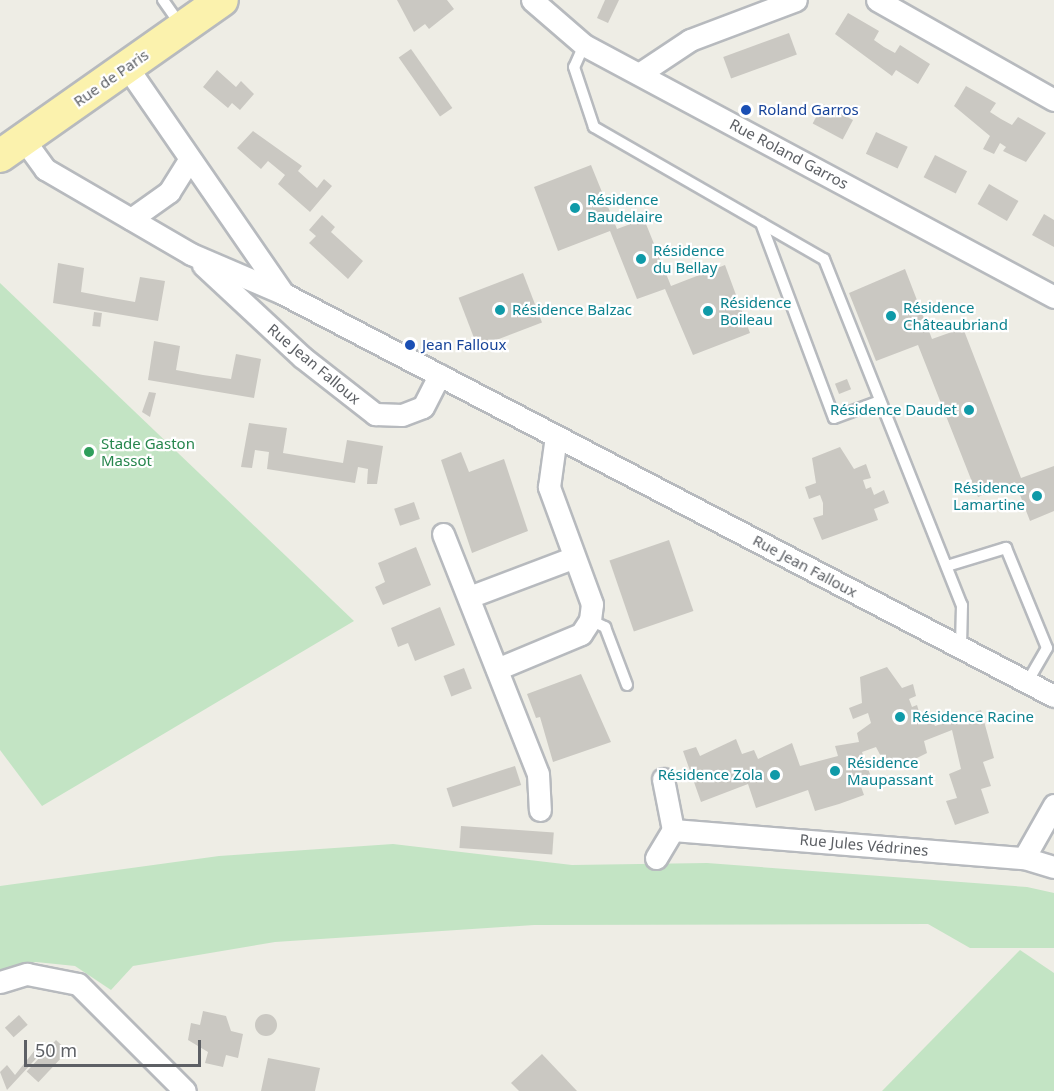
<!DOCTYPE html>
<html>
<head>
<meta charset="utf-8">
<style>
	body { margin:0 }
	#map { position:relative; width:1054px; height:1091px; overflow:hidden; background:#eeede5; font-family:"Noto Sans",sans-serif }
	div>[style] { position:absolute }
	[style*='--x'] { left:calc(var(--x)*1px); top:calc(var(--y)*1px); width:calc(var(--w)*1px); rotate:calc(var(--a)*1deg) }
	.green>* { inset:0; background:#c3e4c4 }
	.building>* { inset:0; background:#cac8c2; transform-origin:0 0 }
	.round { border-radius:50% }
	.roads { filter:drop-shadow(2px 0 #b7babe) drop-shadow(-2px 0 #b7babe) drop-shadow(0 2px #b7babe) drop-shadow(0 -2px #b7babe) }
	.lane>* { height:10px; margin:-5px; padding:0 5px; transform-origin:5px; border-radius:5px; background:#fff }
	.street>* { height:21px; margin:-10.5px; padding:0 10.5px; transform-origin:10.5px; border-radius:10.5px; background:#fff }
	.primary>* { height:32px; margin:-16px; padding:0 16px; transform-origin:16px; border-radius:16px; background:#fbf2ad }
	.dots>* { width:16px; height:16px; translate:-50% -50%; box-sizing:border-box; border:3px solid #fff; border-radius:50% }
	span { translate:-50% -50%; white-space:nowrap; text-align:center; line-height:1.15; -webkit-text-stroke:4.5px #fff; paint-order:stroke }
	.street-label { font-size:15px; color:#5d6065 }
	.transit-label { font-size:15px; color:#164399 }
	.left { translate:0 -50%; text-align:left }
	.culture-label { font-size:15px; color:#0d838f }
	.right { translate:-100% -50%; text-align:right }
	.leisure-label { font-size:15px; color:#27864d }
	.scale { position:absolute; left:24px; top:1040px; width:177px; height:27px; box-sizing:border-box; border:3px solid #5d6065; border-top:0; padding-left:8px; font-size:18px; line-height:21px; white-space:nowrap; color:#5d6065; -webkit-text-stroke:4px #fff; paint-order:stroke }
</style>
</head>
<body>
<div id="map">
	<div class="green">
		<div style="clip-path:polygon(0 283px,354px 621px,42px 806px,0 750px)"></div>
		<div style="clip-path:polygon(393px 844px,572px 865px,707px 863px,1027px 887px,1054px 893px,1054px 948px,970px 948px,928px 924px,534px 925px,275px 942px,133px 966px,111px 990px,75px 966px,36px 962px,0 970px,0 886px,219px 856px)"></div>
		<div style="clip-path:polygon(1020px 950px,1054px 973px,1054px 1091px,882px 1091px)"></div>
	</div>
	<div class="building">
		<div style="clip-path:polygon(397px 0,447px 0,454px 9px,429px 29px,425px 24px,414px 32px)"></div>
		<div style="clip-path:polygon(605px 0,619px 0,608px 23px,597px 18px)"></div>
		<div style="clip-path:polygon(848px 13px,879px 31px,874px 40px,884px 47px,895px 53px,900px 45px,930px 64px,918px 84px,896px 70px,892px 76px,835px 34px)"></div>
		<div style="left:789px;top:33px;width:23px;height:70px;rotate:70deg"></div>
		<div style="left:411px;top:49px;width:72px;height:15px;rotate:55deg"></div>
		<div style="clip-path:polygon(217px 70px,236px 87px,241px 81px,254px 94px,240px 110px,232px 103px,228px 108px,203px 87px)"></div>
		<div style="clip-path:polygon(966px 86px,996px 103px,990px 112px,1001px 119px,1012px 125px,1018px 117px,1046px 133px,1026px 162px,1003px 151px,1006px 147px,1000px 143px,994px 154px,983px 149px,990px 136px,954px 106px)"></div>
		<div style="left:823px;top:104px;width:34px;height:22px;rotate:28deg"></div>
		<div style="clip-path:polygon(253px 131px,302px 166px,298px 171px,317px 188px,324px 179px,332px 186px,310px 212px,278px 184px,285px 175px,268px 161px,261px 169px,237px 148px)"></div>
		<div style="left:876px;top:132px;width:35px;height:24px;rotate:25deg"></div>
		<div style="left:935px;top:155px;width:36px;height:25px;rotate:27deg"></div>
		<div style="clip-path:polygon(591px 165px,617px 229px,644px 219px,671px 286px,725px 265px,750px 333px,693px 355px,665px 289px,637px 299px,610px 231px,558px 251px,534px 187px)"></div>
		<div style="left:989px;top:184px;width:34px;height:23px;rotate:30deg"></div>
		<div style="clip-path:polygon(1044px 214px,1054px 220px,1054px 247px,1032px 235px)"></div>
		<div style="clip-path:polygon(322px 215px,335px 227px,331px 232px,363px 261px,348px 279px,309px 243px,316px 236px,309px 230px)"></div>
		<div style="clip-path:polygon(58px 263px,84px 268px,81px 292px,107px 297px,135px 302px,140px 277px,165px 281px,158px 321px,53px 303px)"></div>
		<div style="clip-path:polygon(905px 269px,932px 339px,963px 328px,1021px 478px,1054px 466px,1054px 511px,1030px 521px,1015px 482px,978px 497px,918px 345px,876px 361px,849px 293px)"></div>
		<div style="left:523px;top:273px;width:53px;height:69px;rotate:69deg"></div>
		<div style="left:94px;top:312px;width:8px;height:14px;rotate:7deg"></div>
		<div style="clip-path:polygon(154px 341px,180px 346px,176px 370px,203px 375px,231px 379px,236px 354px,261px 359px,254px 398px,148px 380px)"></div>
		<div style="left:847px;top:379px;width:11px;height:13px;rotate:68deg"></div>
		<div style="clip-path:polygon(149px 392px,156px 393px,150px 417px,142px 412px)"></div>
		<div style="clip-path:polygon(249px 423px,287px 428px,283px 453px,343px 463px,347px 440px,383px 446px,377px 484px,367px 484px,368px 469px,358px 467px,355px 483px,267px 469px,269px 452px,255px 450px,252px 468px,241px 467px)"></div>
		<div style="clip-path:polygon(840px 447px,854px 469px,866px 464px,871px 478px,863px 480px,866px 489px,871px 487px,874px 495px,884px 490px,889px 503px,874px 509px,878px 520px,822px 540px,813px 518px,823px 515px,823px 503px,820px 495px,809px 499px,805px 487px,816px 483px,812px 458px)"></div>
		<div style="clip-path:polygon(461px 452px,469px 472px,504px 459px,528px 531px,472px 553px,441px 460px)"></div>
		<div style="left:414px;top:502px;width:18px;height:21px;rotate:71deg"></div>
		<div style="left:669px;top:540px;width:75px;height:63px;rotate:71deg"></div>
		<div style="clip-path:polygon(416px 547px,431px 585px,383px 605px,375px 587px,385px 582px,378px 563px)"></div>
		<div style="clip-path:polygon(440px 607px,455px 645px,415px 661px,408px 643px,398px 647px,391px 628px)"></div>
		<div style="clip-path:polygon(887px 667px,902px 688px,913px 684px,916px 696px,909px 699px,912px 707px,917px 705px,920px 715px,929px 712px,935px 726px,981px 710px,994px 758px,983px 762px,991px 786px,981px 789px,989px 813px,955px 825px,946px 801px,957px 798px,949px 774px,961px 769px,952px 730px,924px 741px,927px 753px,899px 767px,887px 768px,876px 747px,862px 752px,871px 777px,859px 781px,864px 795px,839px 804px,815px 811px,808px 790px,756px 808px,748px 784px,701px 802px,683px 751px,696px 747px,700px 756px,736px 739px,742px 754px,754px 750px,758px 759px,792px 743px,800px 766px,838px 756px,835px 746px,859px 742px,857px 733px,871px 723px,868px 713px,853px 719px,849px 708px,862px 703px,860px 677px)"></div>
		<div style="left:464px;top:668px;width:22px;height:22px;rotate:69deg"></div>
		<div style="clip-path:polygon(581px 674px,611px 742px,553px 762px,540px 717px,536px 718px,527px 694px)"></div>
		<div style="left:515px;top:766px;width:20px;height:72px;rotate:72deg"></div>
		<div style="left:461px;top:826px;width:93px;height:22px;rotate:4deg"></div>
		<div style="clip-path:polygon(203px 1011px,226px 1016px,231px 1031px,243px 1034px,238px 1058px,226px 1055px,223px 1067px,205px 1063px,208px 1052px,188px 1040px,191px 1023px,200px 1025px)"></div>
		<div class="round" style="left:255px;top:1014px;width:22px;height:22px"></div>
		<div style="left:19px;top:1015px;width:13px;height:19px;rotate:48deg"></div>
		<div style="left:56px;top:1040px;width:16px;height:43px;rotate:43deg"></div>
		<div style="clip-path:polygon(39px 1045px,44px 1050px,7px 1090px,0 1072px,7px 1065px,15px 1075px)"></div>
		<div style="clip-path:polygon(542px 1054px,577px 1091px,519px 1091px,511px 1083px)"></div>
		<div style="clip-path:polygon(268px 1058px,320px 1068px,315px 1091px,261px 1091px)"></div>
	</div>
	<div class="roads">
		<div class="lane">
			<div style="--x:163;--y:0;--w:29;--a:55"></div>
			<div style="--x:584;--y:45;--w:24;--a:114"></div>
			<div style="--x:574;--y:67;--w:63;--a:71.6"></div>
			<div style="--x:594;--y:127;--w:265;--a:29.9"></div>
			<div style="--x:824;--y:259;--w:373;--a:68.3"></div>
			<div style="--x:962;--y:605;--w:42;--a:91.4"></div>
			<div style="--x:761;--y:223;--w:208;--a:69.5"></div>
			<div style="--x:834;--y:418;--w:49;--a:-20.3"></div>
			<div style="--x:947;--y:566;--w:62;--a:-17"></div>
			<div style="--x:1006;--y:548;--w:108;--a:67.7"></div>
			<div style="--x:1047;--y:648;--w:39;--a:120"></div>
			<div style="--x:590;--y:620;--w:17;--a:25"></div>
			<div style="--x:605;--y:627;--w:62;--a:69.2"></div>
		</div>
		<div class="street">
			<div style="--x:532;--y:0;--w:69;--a:40.9"></div>
			<div style="--x:584;--y:45;--w:533;--a:28.2"></div>
			<div style="--x:877;--y:0;--w:203;--a:29.5"></div>
			<div style="--x:127;--y:67;--w:273;--a:55.4"></div>
			<div style="--x:639;--y:74;--w:61;--a:-33.7"></div>
			<div style="--x:690;--y:40;--w:113;--a:-20.7"></div>
			<div style="--x:24;--y:140;--w:36;--a:54"></div>
			<div style="--x:45;--y:169;--w:169;--a:30.2"></div>
			<div style="--x:191;--y:254;--w:99;--a:23.2"></div>
			<div style="--x:282;--y:293;--w:871;--a:27.57"></div>
			<div style="--x:131;--y:219;--w:47;--a:-35.4"></div>
			<div style="--x:169;--y:192;--w:36;--a:-58"></div>
			<div style="--x:203;--y:265;--w:135;--a:42.9"></div>
			<div style="--x:302;--y:357;--w:93;--a:38"></div>
			<div style="--x:375;--y:414;--w:27;--a:2"></div>
			<div style="--x:402;--y:415;--w:22;--a:-21"></div>
			<div style="--x:423;--y:407;--w:36;--a:-63"></div>
			<div style="--x:443;--y:534;--w:258;--a:68.4"></div>
			<div style="--x:538;--y:774;--w:36;--a:87"></div>
			<div style="--x:469;--y:597;--w:110;--a:-20.7"></div>
			<div style="--x:497;--y:669;--w:91;--a:-22.6"></div>
			<div style="--x:581;--y:634;--w:17;--a:-57"></div>
			<div style="--x:590;--y:620;--w:16;--a:-83"></div>
			<div style="--x:592;--y:604;--w:125;--a:-110.2"></div>
			<div style="--x:549;--y:487;--w:51;--a:-82.2"></div>
			<div style="--x:673;--y:830;--w:352;--a:4.6"></div>
			<div style="--x:1024;--y:858;--w:31;--a:17"></div>
			<div style="--x:656;--y:858;--w:33;--a:-59"></div>
			<div style="--x:673;--y:830;--w:52;--a:-101.1"></div>
			<div style="--x:1024;--y:858;--w:61;--a:-60.5"></div>
			<div style="--x:0;--y:982;--w:28;--a:-17"></div>
			<div style="--x:27;--y:974;--w:52;--a:11.1"></div>
			<div style="--x:78;--y:984;--w:151;--a:45"></div>
		</div>
		<div class="primary">
			<div style="--x:0;--y:156;--w:271;--a:-35.1"></div>
		</div>
	</div>
	<div class="dots">
		<div style="left:746px;top:110px;background:#1a4fb4"></div>
		<div style="left:575px;top:208px;background:#0f9aa8"></div>
		<div style="left:641px;top:259px;background:#0f9aa8"></div>
		<div style="left:500px;top:310px;background:#0f9aa8"></div>
		<div style="left:708px;top:311px;background:#0f9aa8"></div>
		<div style="left:891px;top:316px;background:#0f9aa8"></div>
		<div style="left:410px;top:345px;background:#1a4fb4"></div>
		<div style="left:969px;top:410px;background:#0f9aa8"></div>
		<div style="left:89px;top:452px;background:#2e9e5b"></div>
		<div style="left:1037px;top:496px;background:#0f9aa8"></div>
		<div style="left:900px;top:717px;background:#0f9aa8"></div>
		<div style="left:835px;top:771px;background:#0f9aa8"></div>
		<div style="left:775px;top:775px;background:#0f9aa8"></div>
	</div>
	<div class="street-label">
		<span style="left:111px;top:78px;rotate:-35deg">Rue de Paris</span>
		<span style="left:789px;top:154px;rotate:28deg">Rue Roland Garros</span>
		<span style="left:314px;top:364px;rotate:40deg">Rue Jean Falloux</span>
		<span style="left:805px;top:566px;rotate:28deg">Rue Jean Falloux</span>
		<span style="left:864px;top:845px;rotate:5deg">Rue Jules Védrines</span>
	</div>
	<div class="transit-label">
		<span class="left" style="left:758px;top:110px">Roland Garros</span>
		<span class="left" style="left:422px;top:345px">Jean Falloux</span>
	</div>
	<div class="culture-label">
		<span class="left" style="left:587px;top:208px">Résidence<br>Baudelaire</span>
		<span class="left" style="left:653px;top:259px">Résidence<br>du Bellay</span>
		<span class="left" style="left:720px;top:311px">Résidence<br>Boileau</span>
		<span class="left" style="left:903px;top:316px">Résidence<br>Châteaubriand</span>
		<span class="left" style="left:512px;top:310px">Résidence Balzac</span>
		<span class="right" style="left:957px;top:410px">Résidence Daudet</span>
		<span class="right" style="left:1025px;top:496px">Résidence<br>Lamartine</span>
		<span class="left" style="left:912px;top:717px">Résidence Racine</span>
		<span class="left" style="left:847px;top:771px">Résidence<br>Maupassant</span>
		<span class="right" style="left:763px;top:775px">Résidence Zola</span>
	</div>
	<div class="leisure-label">
		<span class="left" style="left:101px;top:452px">Stade Gaston<br>Massot</span>
	</div>
	<div class="scale">50 m</div>
</div>
</body>
</html>
